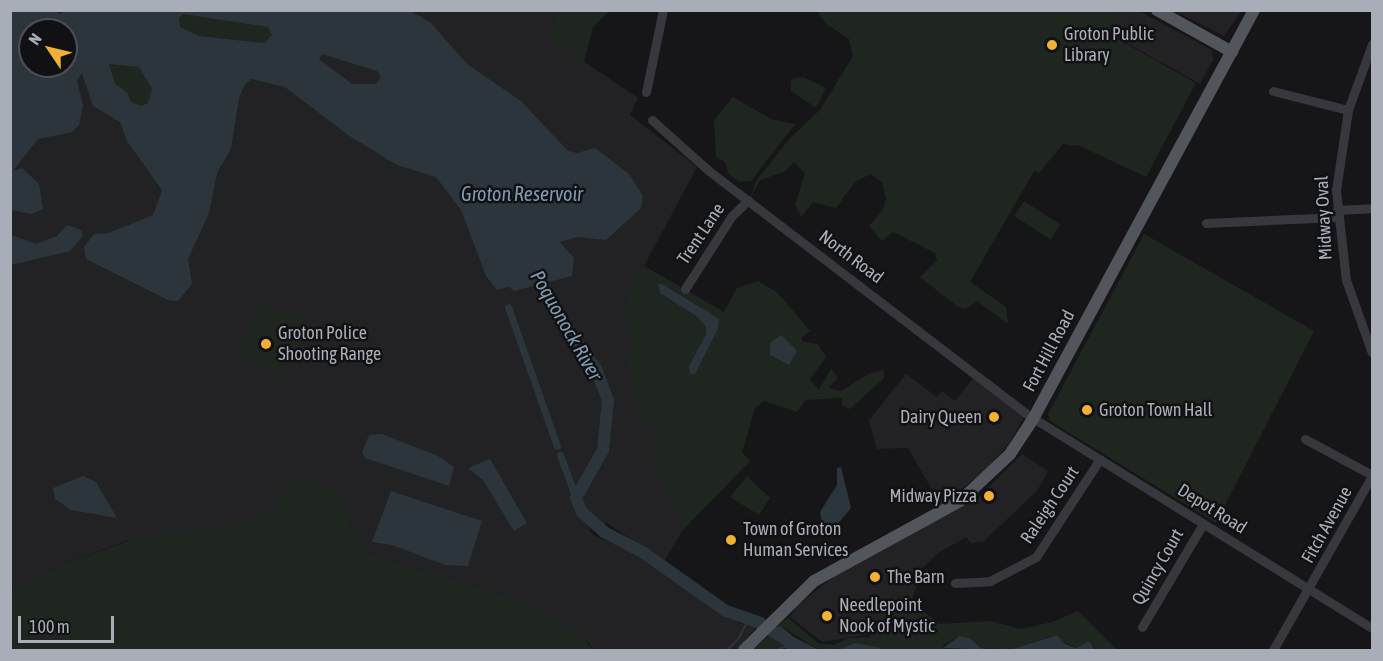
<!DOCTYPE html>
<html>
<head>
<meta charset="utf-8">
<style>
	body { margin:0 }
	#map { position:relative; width:1383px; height:661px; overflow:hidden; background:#161618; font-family:"Asap Condensed",sans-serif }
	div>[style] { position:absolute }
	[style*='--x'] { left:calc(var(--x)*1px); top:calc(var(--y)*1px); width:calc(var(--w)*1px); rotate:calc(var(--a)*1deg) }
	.built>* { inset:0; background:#222225 }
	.green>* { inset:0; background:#1e261f; transform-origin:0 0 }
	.water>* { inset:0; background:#2c353c }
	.stream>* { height:2px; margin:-1px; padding:0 1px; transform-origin:1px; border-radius:1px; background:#2c353c }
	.canal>* { height:7px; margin:-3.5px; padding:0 3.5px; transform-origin:3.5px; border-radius:3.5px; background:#2c353c }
	.river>* { height:12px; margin:-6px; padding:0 6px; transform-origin:6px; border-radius:6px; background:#2c353c }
	.minor>* { height:9px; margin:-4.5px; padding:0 4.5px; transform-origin:4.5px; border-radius:4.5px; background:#37383d }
	.major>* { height:12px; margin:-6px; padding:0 6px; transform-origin:6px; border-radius:6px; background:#53555c }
	.dots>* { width:16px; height:16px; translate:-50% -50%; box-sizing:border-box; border:3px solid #111113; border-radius:50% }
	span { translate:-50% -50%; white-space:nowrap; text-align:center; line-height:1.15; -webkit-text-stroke:5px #111113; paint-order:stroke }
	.poi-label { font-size:18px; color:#a8adb8 }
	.left { translate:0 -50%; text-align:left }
	.right { translate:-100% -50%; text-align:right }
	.street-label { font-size:18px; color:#a8adb8 }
	.water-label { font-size:20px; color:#7f9bb3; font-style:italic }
	.frame { position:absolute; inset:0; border:12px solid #a8adb8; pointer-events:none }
	.north { position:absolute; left:18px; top:18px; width:60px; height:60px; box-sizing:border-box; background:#111113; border:2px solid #4d4f55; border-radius:50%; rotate:305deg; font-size:16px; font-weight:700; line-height:24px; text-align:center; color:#a8adb8 }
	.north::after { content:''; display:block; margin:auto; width:21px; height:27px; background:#f2b134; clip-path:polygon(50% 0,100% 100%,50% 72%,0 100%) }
	.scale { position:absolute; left:18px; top:616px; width:96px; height:27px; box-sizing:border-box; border:3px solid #a8adb8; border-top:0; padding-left:8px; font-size:18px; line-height:21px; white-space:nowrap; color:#a8adb8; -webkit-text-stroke:4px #111113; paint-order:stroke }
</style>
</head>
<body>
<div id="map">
	<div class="built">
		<div style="clip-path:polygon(evenodd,11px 11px,561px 11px,546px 36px,638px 98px,630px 115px,697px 167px,644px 266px,735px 319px,707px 419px,750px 461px,687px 522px,664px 562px,607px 523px,589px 529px,594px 536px,628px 549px,741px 624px,757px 626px,737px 650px,594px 650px,589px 643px,494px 591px,367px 554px,195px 530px,126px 541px,59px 566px,11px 594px,11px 11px,30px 30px,66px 30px,66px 66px,30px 66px,30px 30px)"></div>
		<div style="clip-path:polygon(1116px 11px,1139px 11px,1212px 50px,1213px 60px,1200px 84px,1105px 31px)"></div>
		<div style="clip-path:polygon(1174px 11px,1242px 11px,1224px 36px)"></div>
		<div style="clip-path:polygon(906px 374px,937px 397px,942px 391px,955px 401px,974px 377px,1024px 417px,1009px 444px,984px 471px,941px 505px,908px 448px,877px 449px,869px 420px)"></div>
		<div style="clip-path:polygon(1022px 454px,1048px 471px,1037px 491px,983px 542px,971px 543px,966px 537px,937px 554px,915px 575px,917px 584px,911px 602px,896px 603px,870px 634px,822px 642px,790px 617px,796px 607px,835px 575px,978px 498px)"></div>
	</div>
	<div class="green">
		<div style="clip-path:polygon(561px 11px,610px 11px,593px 27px,584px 62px,546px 36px)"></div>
		<div style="clip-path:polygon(817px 11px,1116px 11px,1107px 33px,1196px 83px,1146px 177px,1080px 146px,1063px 144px,1039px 173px,1034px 171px,970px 282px,1006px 307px,1008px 324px,977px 301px,966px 309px,958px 307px,920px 277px,937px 261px,935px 253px,893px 232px,882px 241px,869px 226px,882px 211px,886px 199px,882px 182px,870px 174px,854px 183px,836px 208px,813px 202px,801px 217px,795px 205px,805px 173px,794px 162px,784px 172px,760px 180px,750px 198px,756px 181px,790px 138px,820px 110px,853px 56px,849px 39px,826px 24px)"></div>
		<div style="clip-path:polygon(183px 14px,268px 27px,272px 35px,264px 43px,199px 36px,180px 27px,179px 17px)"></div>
		<div style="clip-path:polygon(109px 64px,139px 67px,152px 89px,148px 103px,141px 106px,131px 102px,127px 92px,115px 84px)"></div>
		<div style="clip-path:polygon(803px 77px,826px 88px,816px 108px,791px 91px,791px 79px)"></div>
		<div style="clip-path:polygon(733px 97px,771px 119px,795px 124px,751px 181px,739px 182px,728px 173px,725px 162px,716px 157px,714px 120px)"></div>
		<div style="left:1024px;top:201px;width:43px;height:18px;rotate:33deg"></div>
		<div style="clip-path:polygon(1144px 234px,1314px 331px,1216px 523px,1050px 421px,1048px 414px)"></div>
		<div style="clip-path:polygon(644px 266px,724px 312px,737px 288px,758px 281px,778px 293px,810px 331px,801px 338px,803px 342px,818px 344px,826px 357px,810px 379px,819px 390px,831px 369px,838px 378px,829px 388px,841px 391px,870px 373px,884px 370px,884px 378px,850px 409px,842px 406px,842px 398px,806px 400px,797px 412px,764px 401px,755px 408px,742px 452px,750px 461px,682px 531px,682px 517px,659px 481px,653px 456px,654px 426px,640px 421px,627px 365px,632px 335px,623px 317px,630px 285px)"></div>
		<div style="clip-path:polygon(264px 303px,305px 319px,277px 377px,235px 351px)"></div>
		<div style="clip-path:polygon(747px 476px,770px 498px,759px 515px,730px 497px)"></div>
		<div style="clip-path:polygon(293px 478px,338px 489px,348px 523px,367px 554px,494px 591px,553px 619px,579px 634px,594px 650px,11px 650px,11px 594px,22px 586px,59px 566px,139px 537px,245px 523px,276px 505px)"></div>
		<div style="clip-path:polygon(896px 602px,911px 602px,940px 624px,990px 621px,1021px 629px,1052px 622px,1078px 611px,1117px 650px,1095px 650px,1094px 646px,1085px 643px,1076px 648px,1051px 636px,1009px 650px,981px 648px,970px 638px,959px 636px,942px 646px,947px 650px,884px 650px,855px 643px,837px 650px,819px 650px,779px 625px,788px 618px,818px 643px,834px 645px,848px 638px,870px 637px,873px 624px)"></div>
		<div style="clip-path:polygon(769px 636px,780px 640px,787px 650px,752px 650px)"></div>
	</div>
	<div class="water">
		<div style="clip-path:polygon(evenodd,65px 10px,410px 11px,430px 22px,467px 64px,521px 101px,568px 151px,577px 153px,595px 148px,629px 174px,643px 196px,641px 208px,606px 240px,577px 237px,560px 242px,574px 258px,572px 276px,514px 291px,509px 287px,497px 290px,486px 276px,461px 210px,436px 177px,397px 165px,348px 135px,285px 87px,252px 79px,245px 84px,239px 98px,231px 149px,217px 173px,209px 213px,188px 259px,192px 284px,178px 301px,168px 300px,86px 259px,84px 247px,94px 234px,109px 233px,153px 215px,162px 190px,127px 141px,120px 122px,93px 106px,82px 73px,77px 81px,83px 106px,79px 125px,72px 132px,38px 139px,13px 171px,22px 168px,39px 184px,43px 209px,32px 214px,11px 210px,11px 11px,54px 11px,60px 14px,65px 10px,183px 14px,268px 27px,272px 35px,264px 43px,199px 36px,180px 27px,179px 18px,183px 14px,65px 10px,30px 30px,66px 30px,66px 66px,30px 66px,30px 30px,65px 10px,322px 54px,377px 71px,381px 77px,376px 84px,352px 84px,319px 59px,322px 54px,65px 10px,109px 64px,139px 67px,152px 89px,148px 103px,141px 106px,131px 102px,127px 92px,115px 84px,109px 64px)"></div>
		<div style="clip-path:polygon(67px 225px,81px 230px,83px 236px,70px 251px,11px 265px,11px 235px,36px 244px,57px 236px)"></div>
		<div style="clip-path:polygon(658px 284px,662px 284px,719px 319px,718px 329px,695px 374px,690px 374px,689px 366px,706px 334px,706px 327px,698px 317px,660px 293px)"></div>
		<div style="clip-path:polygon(781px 335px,797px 351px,789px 365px,770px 355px,770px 343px)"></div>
		<div style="clip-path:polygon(382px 434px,438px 456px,454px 467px,449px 486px,365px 458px,362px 453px,369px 435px)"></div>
		<div style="clip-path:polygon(490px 459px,527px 523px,514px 531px,483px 480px,468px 468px)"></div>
		<div style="clip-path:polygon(841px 467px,851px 508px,830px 533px,822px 523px,820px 512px,837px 485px,837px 468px)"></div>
		<div style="clip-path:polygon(83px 476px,96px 482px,117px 518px,71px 510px,55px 499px,53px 488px)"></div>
		<div style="clip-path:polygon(391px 491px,482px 521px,468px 566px,445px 565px,392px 545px,372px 542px)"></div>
		<div style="clip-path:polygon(779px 625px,794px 637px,819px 650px,787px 650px,780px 640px,769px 636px)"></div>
		<div style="clip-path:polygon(1057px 635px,1065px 644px,1076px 648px,1089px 641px,1095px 650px,1009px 650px)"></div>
		<div style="clip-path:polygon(959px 636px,970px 638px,981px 648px,994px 650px,943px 648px)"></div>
		<div style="clip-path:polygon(855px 643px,877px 647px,884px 650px,837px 650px)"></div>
	</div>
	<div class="stream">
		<div style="--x:727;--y:650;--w:17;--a:-45"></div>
		<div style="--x:739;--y:638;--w:22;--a:-63"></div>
		<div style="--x:777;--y:650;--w:11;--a:-22"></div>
	</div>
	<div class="canal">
		<div style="--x:508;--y:307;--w:147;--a:70.6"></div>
		<div style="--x:560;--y:455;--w:46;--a:69.6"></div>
	</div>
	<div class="river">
		<div style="--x:536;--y:271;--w:51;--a:64.4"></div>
		<div style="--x:558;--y:317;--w:64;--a:53.8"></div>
		<div style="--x:596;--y:369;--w:33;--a:69"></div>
		<div style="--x:608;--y:400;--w:50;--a:95.7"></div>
		<div style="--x:603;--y:450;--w:55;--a:119.4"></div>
		<div style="--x:576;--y:498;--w:15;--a:67"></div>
		<div style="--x:582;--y:512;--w:30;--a:42"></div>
		<div style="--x:604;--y:532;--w:45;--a:27.7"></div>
		<div style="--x:644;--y:553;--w:100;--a:35.3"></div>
		<div style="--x:726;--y:611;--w:36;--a:19"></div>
		<div style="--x:760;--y:623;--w:50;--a:32.7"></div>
	</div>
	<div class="minor">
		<div style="--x:1372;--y:44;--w:70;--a:110"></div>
		<div style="--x:1348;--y:110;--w:81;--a:98.5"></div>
		<div style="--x:1336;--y:190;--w:91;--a:83.7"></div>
		<div style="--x:1346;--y:280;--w:77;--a:70.4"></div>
		<div style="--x:1273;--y:91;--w:77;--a:14.2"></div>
		<div style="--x:646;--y:92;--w:84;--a:-78.3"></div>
		<div style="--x:652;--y:120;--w:76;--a:41.8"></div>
		<div style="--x:709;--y:171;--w:398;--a:37.4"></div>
		<div style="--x:1025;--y:413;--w:408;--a:31.8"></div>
		<div style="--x:1337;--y:210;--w:35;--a:-3"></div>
		<div style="--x:1206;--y:223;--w:132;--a:-2.6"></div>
		<div style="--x:685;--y:289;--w:85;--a:-57.4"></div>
		<div style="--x:731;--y:217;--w:24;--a:-45"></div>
		<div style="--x:1305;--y:439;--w:76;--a:28.2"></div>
		<div style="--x:955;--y:583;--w:35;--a:-3"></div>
		<div style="--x:990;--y:581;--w:52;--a:-27.6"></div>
		<div style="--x:1036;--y:557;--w:117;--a:-56.9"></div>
		<div style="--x:1142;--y:627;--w:120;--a:-59.4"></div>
		<div style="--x:1273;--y:650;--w:200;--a:-60.4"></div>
	</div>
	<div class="major">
		<div style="--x:1157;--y:10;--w:86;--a:29.2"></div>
		<div style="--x:744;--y:650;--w:98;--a:-44.6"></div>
		<div style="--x:814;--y:581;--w:166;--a:-28.7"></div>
		<div style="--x:960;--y:501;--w:69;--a:-43.2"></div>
		<div style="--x:1010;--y:454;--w:42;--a:-56.7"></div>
		<div style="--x:1033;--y:419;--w:465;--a:-61.6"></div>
	</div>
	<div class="dots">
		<div style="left:1052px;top:45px;background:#f2b134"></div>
		<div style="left:266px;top:344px;background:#f2b134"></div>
		<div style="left:1087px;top:410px;background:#f2b134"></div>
		<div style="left:994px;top:417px;background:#f2b134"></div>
		<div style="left:989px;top:496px;background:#f2b134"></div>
		<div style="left:731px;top:540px;background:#f2b134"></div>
		<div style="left:875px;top:577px;background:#f2b134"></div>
		<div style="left:827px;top:616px;background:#f2b134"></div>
	</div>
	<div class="poi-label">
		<span class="left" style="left:1064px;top:45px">Groton Public<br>Library</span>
		<span class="left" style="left:278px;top:344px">Groton Police<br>Shooting Range</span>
		<span class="left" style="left:1099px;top:410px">Groton Town Hall</span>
		<span class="right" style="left:982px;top:417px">Dairy Queen</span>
		<span class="right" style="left:977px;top:496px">Midway Pizza</span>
		<span class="left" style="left:743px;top:540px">Town of Groton<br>Human Services</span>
		<span class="left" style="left:887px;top:577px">The Barn</span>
		<span class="left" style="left:839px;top:616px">Needlepoint<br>Nook of Mystic</span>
	</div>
	<div class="street-label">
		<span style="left:1324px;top:218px;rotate:-93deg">Midway Oval</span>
		<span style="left:701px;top:234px;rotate:-56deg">Trent Lane</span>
		<span style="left:851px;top:257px;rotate:37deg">North Road</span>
		<span style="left:1049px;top:351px;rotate:-62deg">Fort Hill Road</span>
		<span style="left:1050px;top:505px;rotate:-56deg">Raleigh Court</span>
		<span style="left:1212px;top:509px;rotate:32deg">Depot Road</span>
		<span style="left:1327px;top:525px;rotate:-61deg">Fitch Avenue</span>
		<span style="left:1158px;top:567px;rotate:-60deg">Quincy Court</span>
	</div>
	<div class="water-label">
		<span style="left:522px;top:193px">Groton Reservoir</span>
		<span style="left:567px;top:325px;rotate:60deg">Poquonock River</span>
	</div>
	<div class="frame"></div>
	<div class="north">N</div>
	<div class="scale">100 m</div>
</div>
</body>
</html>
